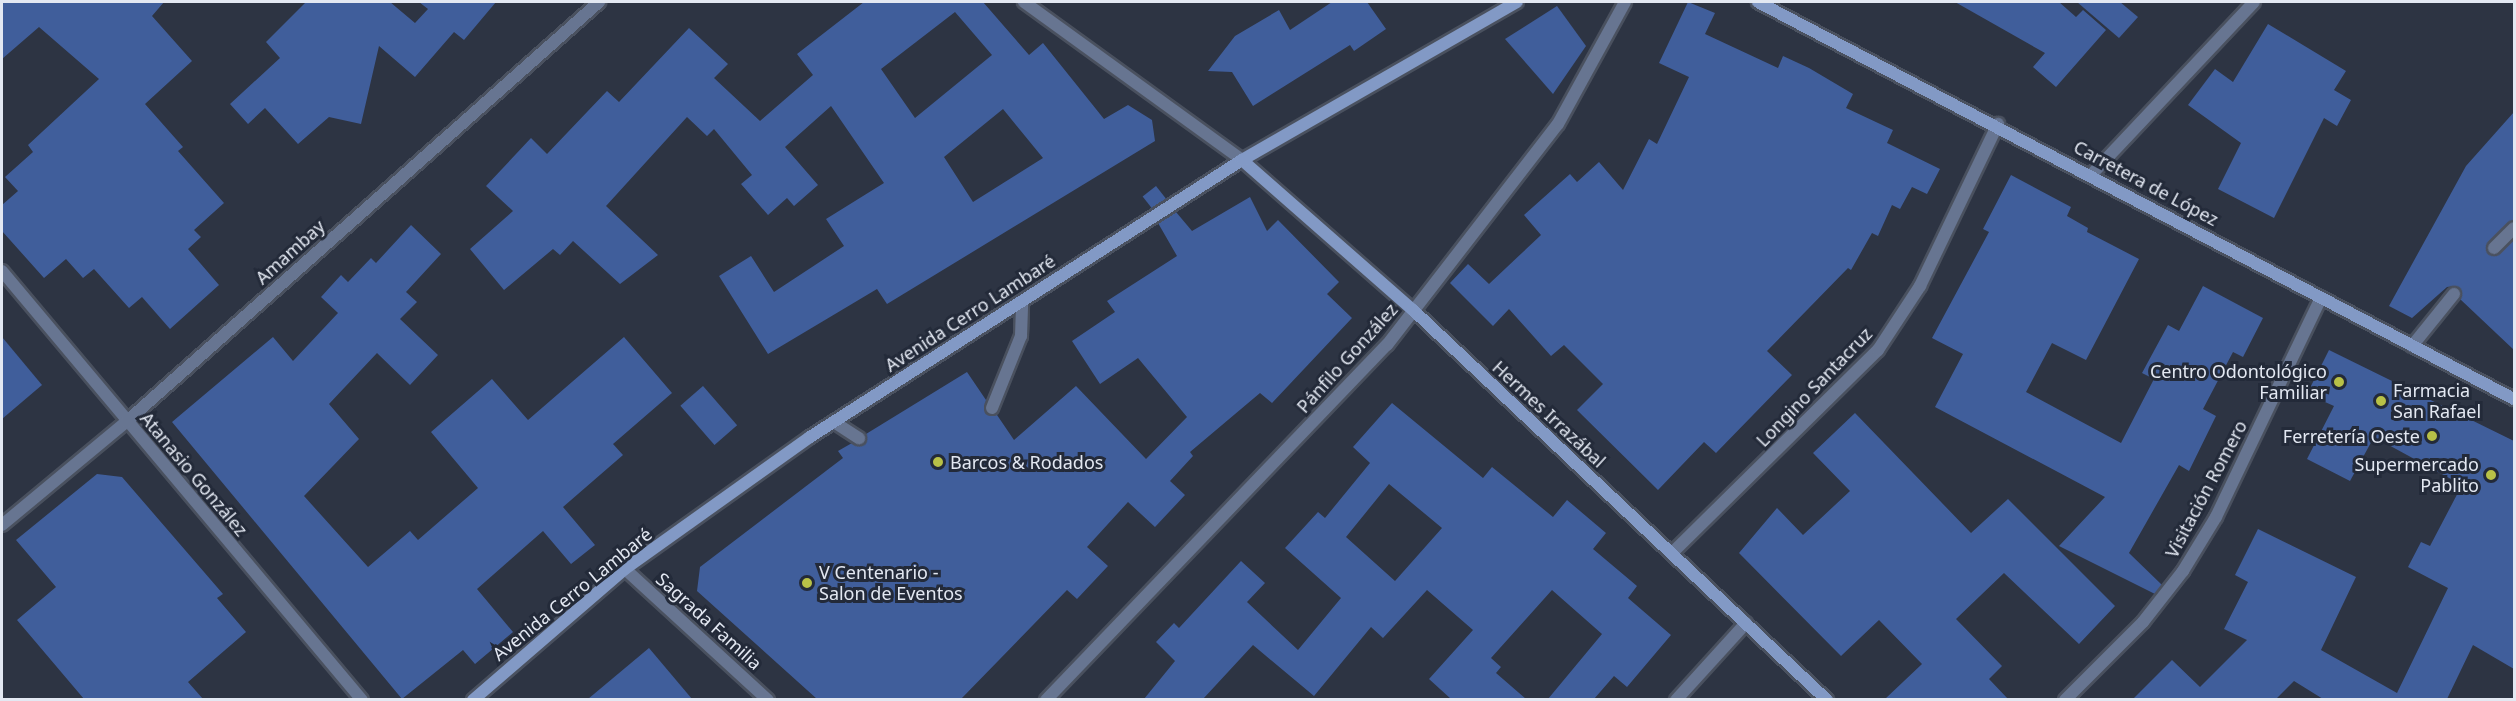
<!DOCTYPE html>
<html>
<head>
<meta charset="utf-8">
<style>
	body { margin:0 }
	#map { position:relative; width:2516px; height:701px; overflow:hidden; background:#2d3443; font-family:"Noto Sans",sans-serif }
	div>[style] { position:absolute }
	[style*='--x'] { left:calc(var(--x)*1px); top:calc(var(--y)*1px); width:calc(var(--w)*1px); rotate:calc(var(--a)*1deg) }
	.building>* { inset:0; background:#405e9b; transform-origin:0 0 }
	.roads { filter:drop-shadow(2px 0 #4a515f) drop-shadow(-2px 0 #4a515f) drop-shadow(0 2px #4a515f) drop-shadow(0 -2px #4a515f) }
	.lane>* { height:12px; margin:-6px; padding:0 6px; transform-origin:6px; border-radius:6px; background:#677591 }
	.street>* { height:12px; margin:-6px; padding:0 6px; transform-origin:6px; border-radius:6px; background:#677591 }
	.secondary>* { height:12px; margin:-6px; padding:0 6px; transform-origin:6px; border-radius:6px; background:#8299c5 }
	.dots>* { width:16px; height:16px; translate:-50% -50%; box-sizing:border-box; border:3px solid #232a39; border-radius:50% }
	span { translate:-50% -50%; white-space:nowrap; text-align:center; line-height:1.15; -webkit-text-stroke:6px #232a39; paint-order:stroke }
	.street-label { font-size:18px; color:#e3e8f2 }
	.poi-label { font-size:18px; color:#e3e8f2 }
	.right { translate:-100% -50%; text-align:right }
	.left { translate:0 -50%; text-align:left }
	.frame { position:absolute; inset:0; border:3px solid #e3e8f2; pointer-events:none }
</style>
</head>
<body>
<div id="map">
	<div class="building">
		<div style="clip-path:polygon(2px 2px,164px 2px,152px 16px,192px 61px,145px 104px,183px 147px,178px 151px,224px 203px,194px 230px,201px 237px,188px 249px,219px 285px,170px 329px,142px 297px,129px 308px,94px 269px,83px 278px,66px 259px,44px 278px,2px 231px,2px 205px,18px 191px,5px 177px,33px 152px,28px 145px,99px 79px,39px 27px,2px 59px)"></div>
		<div style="clip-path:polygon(306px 2px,390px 2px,415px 23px,428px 9px,419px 2px,496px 2px,464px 40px,454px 32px,415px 77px,379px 46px,361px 124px,329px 117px,298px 144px,265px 108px,248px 124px,230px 104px,280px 58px,266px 42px)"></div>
		<div style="clip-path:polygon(evenodd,864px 2px,983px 2px,1029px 55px,1043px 43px,1104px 119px,1128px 105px,1152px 120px,1155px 141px,887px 304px,877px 289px,768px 354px,719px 276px,751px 256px,774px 292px,844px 246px,826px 219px,884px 183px,831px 106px,785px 147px,818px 185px,794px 206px,787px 198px,768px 215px,741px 184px,752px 175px,714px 129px,707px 136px,687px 117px,606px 206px,658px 255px,620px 284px,573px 241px,560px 255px,553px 249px,504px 290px,470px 249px,513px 211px,486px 186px,531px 138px,547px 154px,607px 91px,619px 102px,689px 28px,728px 64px,714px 78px,760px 121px,813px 75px,797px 54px,864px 2px,955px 12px,992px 55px,915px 118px,881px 69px,955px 12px,864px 2px,1003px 109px,1043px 158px,973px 202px,944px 157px,1003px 109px)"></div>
		<div style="clip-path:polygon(1332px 2px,1367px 2px,1386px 29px,1354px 51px,1350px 45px,1253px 106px,1232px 72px,1208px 71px,1235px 36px,1279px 10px,1290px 30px)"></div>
		<div style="clip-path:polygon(1688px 2px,1715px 13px,1705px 34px,1778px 68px,1783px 56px,1809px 68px,1853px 94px,1846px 108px,1893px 130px,1887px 143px,1940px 169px,1927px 194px,1912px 187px,1900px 209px,1892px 205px,1878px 236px,1872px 233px,1851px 270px,1848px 268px,1767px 351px,1792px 375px,1716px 453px,1704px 442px,1658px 490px,1577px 410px,1603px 384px,1564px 345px,1551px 356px,1509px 309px,1493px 326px,1450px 283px,1468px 264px,1489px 284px,1541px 235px,1524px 215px,1570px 174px,1577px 182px,1599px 162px,1623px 190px,1649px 139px,1657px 144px,1689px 77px,1659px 63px)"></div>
		<div style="clip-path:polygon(1955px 2px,2059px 2px,2076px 17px,2083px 10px,2106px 30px,2056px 87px,2033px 67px,2045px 53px)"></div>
		<div style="clip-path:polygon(2077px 2px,2120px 2px,2138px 17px,2119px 38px)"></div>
		<div style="clip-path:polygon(1557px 6px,1586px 46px,1553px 94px,1505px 39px)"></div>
		<div style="clip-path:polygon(2268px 24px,2346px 71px,2334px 90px,2351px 100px,2337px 126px,2324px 118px,2274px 218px,2218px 189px,2241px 143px,2188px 105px,2215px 69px,2233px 82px)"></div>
		<div style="clip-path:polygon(2514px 112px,2514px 220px,2486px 246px,2496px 256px,2514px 239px,2514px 350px,2460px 299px,2462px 292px,2456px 286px,2447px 287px,2412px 318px,2389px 306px,2466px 166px)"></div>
		<div style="clip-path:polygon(2011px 175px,2071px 207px,2067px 216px,2088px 228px,2087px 232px,2139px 259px,2086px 360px,2052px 343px,2026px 392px,2121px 443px,2154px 379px,2142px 373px,2168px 325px,2179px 331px,2203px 286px,2263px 318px,2243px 357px,2233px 352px,2203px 409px,2216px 416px,2189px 471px,2179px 465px,2129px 553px,2162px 585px,2155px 594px,2059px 546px,2105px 497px,1935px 407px,1963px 354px,1932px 338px,1989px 232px,1983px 229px)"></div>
		<div style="left:1156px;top:186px;width:16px;height:17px;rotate:52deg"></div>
		<div style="clip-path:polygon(1250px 197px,1267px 231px,1278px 220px,1339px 282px,1327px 294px,1352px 318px,1272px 403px,1260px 393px,1190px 452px,1193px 456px,1170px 481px,1185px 495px,1155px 527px,1128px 502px,1087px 547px,1108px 566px,1077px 599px,1067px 590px,961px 699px,817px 699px,697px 591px,700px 567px,843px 458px,838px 451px,852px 443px,863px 445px,866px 434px,967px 372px,986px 400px,985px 413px,997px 415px,1014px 440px,1076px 386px,1146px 459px,1187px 417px,1138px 358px,1100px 384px,1072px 341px,1115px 312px,1107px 301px,1177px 256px,1158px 223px,1176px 212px,1192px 231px)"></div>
		<div style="clip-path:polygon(411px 225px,441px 254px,406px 292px,417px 302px,400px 319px,438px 355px,410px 385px,377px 353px,329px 404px,359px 439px,304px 496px,368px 567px,410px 531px,418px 540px,478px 488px,431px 432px,492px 379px,528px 420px,624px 337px,672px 393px,613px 444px,623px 455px,563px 507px,595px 545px,571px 564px,543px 531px,477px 589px,513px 632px,475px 664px,463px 650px,402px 699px,172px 422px,273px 337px,293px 361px,338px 313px,321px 297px,341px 275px,348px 282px,371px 258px,376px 263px)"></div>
		<div style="clip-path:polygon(2px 337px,42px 385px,2px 419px)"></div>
		<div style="clip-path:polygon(2329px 350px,2514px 441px,2514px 669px,2473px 645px,2447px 699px,2323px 699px,2294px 681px,2276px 699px,2133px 699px,2172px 660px,2200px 687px,2247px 640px,2224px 629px,2248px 582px,2235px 575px,2258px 529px,2356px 577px,2321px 650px,2397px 693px,2448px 588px,2408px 567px,2421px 542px,2430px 546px,2462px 485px,2374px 437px,2350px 481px,2307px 459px,2334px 406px,2307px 394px)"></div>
		<div style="left:703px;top:386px;width:52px;height:30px;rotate:49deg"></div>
		<div style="clip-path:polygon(evenodd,1392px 403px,1483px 478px,1492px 467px,1553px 517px,1567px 500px,1606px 533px,1593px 549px,1637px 586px,1628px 598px,1671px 635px,1627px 687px,1614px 676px,1594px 699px,1548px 699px,1602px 634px,1552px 590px,1491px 658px,1501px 667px,1496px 673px,1526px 699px,1451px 699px,1429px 679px,1473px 630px,1427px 590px,1383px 638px,1371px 627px,1314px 696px,1253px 645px,1203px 699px,1144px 699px,1175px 661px,1156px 642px,1174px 623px,1179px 628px,1241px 561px,1265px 583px,1247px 602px,1298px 650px,1341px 598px,1285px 548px,1318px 512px,1325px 518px,1370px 463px,1353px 447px,1392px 403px,1389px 484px,1442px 528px,1395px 581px,1346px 537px,1389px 484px)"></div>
		<div style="clip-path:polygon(1855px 413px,1971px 533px,2008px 499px,2115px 606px,2079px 644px,2004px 573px,1956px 619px,2002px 666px,1989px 679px,2008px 699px,1885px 699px,1922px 664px,1879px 620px,1841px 656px,1739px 553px,1777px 508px,1803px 535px,1850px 491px,1813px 453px)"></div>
		<div style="clip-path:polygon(97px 474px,122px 477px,223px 594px,217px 598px,246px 632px,188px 682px,203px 699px,84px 699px,17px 620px,56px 587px,16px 540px)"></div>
		<div style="clip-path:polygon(649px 648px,692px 699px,588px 699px)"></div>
	</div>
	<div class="roads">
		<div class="lane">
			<div style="--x:2494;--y:248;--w:28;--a:-45"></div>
			<div style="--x:2412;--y:346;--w:67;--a:-51.1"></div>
			<div style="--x:992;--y:408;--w:78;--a:-68.1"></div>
			<div style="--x:1021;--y:336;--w:35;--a:-88"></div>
			<div style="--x:834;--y:422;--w:30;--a:33"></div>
		</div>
		<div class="street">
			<div style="--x:1024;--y:2;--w:269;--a:35.9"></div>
			<div style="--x:2092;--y:174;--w:236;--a:-46.7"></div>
			<div style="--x:2;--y:271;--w:560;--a:50"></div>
			<div style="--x:2;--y:525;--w:161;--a:-39.7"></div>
			<div style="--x:126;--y:422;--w:633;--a:-41.6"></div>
			<div style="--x:1672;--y:553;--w:289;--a:-44.6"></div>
			<div style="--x:1878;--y:350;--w:77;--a:-56.7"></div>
			<div style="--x:1920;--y:286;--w:180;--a:-64.3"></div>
			<div style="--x:625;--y:569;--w:194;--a:42.5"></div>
			<div style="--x:1046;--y:700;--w:492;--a:-46.2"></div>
			<div style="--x:1387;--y:345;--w:279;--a:-52.3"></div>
			<div style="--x:1558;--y:124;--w:139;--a:-61.2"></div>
			<div style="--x:1676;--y:700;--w:104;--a:-47.7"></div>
			<div style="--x:2065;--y:700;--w:110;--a:-45"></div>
			<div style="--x:2143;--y:622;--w:65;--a:-51.9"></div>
			<div style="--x:2183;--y:571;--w:63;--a:-58.6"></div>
			<div style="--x:2216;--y:517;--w:243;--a:-64.4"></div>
		</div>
		<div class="secondary">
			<div style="--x:1758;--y:2;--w:854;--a:27.71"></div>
			<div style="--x:1242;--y:160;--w:227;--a:41.3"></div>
			<div style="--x:1413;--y:310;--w:569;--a:43.29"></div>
			<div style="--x:473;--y:700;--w:201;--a:-40.8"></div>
			<div style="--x:625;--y:569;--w:227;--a:-35.5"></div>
			<div style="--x:810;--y:437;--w:513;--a:-32.67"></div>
			<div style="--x:1242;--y:160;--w:317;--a:-29.9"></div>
		</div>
	</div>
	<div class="dots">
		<div style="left:2339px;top:382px;background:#b8c147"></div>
		<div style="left:2381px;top:401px;background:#b8c147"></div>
		<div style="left:2432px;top:436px;background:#b8c147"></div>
		<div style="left:938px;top:462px;background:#b8c147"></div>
		<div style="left:2491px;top:475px;background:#b8c147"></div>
		<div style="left:807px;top:583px;background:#b8c147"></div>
	</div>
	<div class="street-label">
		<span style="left:2146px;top:183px;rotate:28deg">Carretera de López</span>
		<span style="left:290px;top:252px;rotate:-42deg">Amambay</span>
		<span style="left:970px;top:313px;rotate:-33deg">Avenida Cerro Lambaré</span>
		<span style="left:1347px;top:358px;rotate:-48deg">Pánfilo González</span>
		<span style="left:1814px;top:387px;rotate:-46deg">Longino Santacruz</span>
		<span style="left:1549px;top:414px;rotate:43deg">Hermes Irrazábal</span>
		<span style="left:194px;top:474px;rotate:50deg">Atanasio González</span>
		<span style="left:2206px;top:489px;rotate:-62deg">Visitación Romero</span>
		<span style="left:572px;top:594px;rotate:-39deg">Avenida Cerro Lambaré</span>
		<span style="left:709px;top:621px;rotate:42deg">Sagrada Familia</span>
	</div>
	<div class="poi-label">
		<span class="right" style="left:2327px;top:382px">Centro Odontológico<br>Familiar</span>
		<span class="left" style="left:2393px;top:401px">Farmacia<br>San Rafael</span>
		<span class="right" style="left:2420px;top:436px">Ferretería Oeste</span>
		<span class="left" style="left:950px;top:462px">Barcos &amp; Rodados</span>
		<span class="right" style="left:2479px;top:475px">Supermercado<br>Pablito</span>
		<span class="left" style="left:819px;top:583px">V Centenario -<br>Salon de Eventos</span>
	</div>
	<div class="frame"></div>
</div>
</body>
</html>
